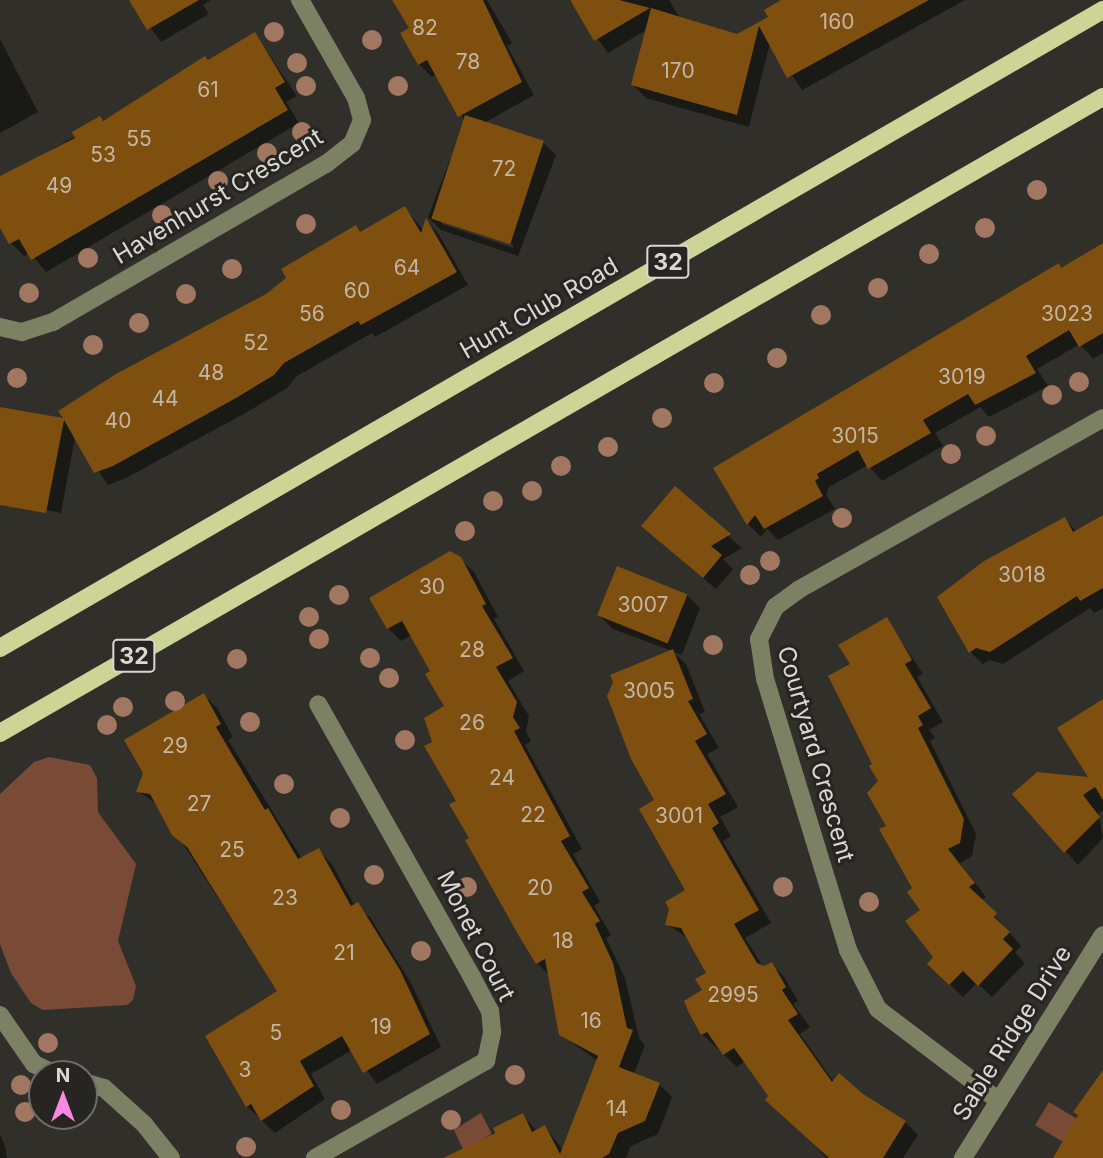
<!DOCTYPE html>
<html>
<head>
<meta charset="utf-8">
<style>
	body { margin:0 }
	#map { position:relative; width:1103px; height:1158px; overflow:hidden; background:#302f2a; font-family:Inter,sans-serif }
	div>[style] { position:absolute }
	[style*='--x'] { left:calc(var(--x)*1px); top:calc(var(--y)*1px); width:calc(var(--w)*1px); rotate:calc(var(--a)*1deg) }
	.green>* { inset:0; background:#794b36; transform-origin:0 0 }
	.shadow>* { inset:0; background:#0007 }
	.building>* { inset:0; background:#7e4f0f; transform-origin:0 0 }
	.minor>* { height:18px; margin:-9px; padding:0 9px; transform-origin:9px; border-radius:9px; background:#7d8164 }
	.major>* { height:18px; margin:-9px; padding:0 9px; transform-origin:9px; border-radius:9px; background:#ccd496 }
	.trees>* { width:20px; height:20px; margin:-10px; border-radius:50%; background:#a27762 }
	span { translate:-50% -50%; white-space:nowrap; text-align:center; line-height:1.15; -webkit-text-stroke:6px #272521; paint-order:stroke }
	.number-label { font-size:21px; color:#c2b6a4 }
	.number-label span { -webkit-text-stroke-width:0 }
	.shield-label span { padding:2px 5px; background:#272521; border:2px solid; border-radius:5px; -webkit-text-stroke-width:0 }
	.shield-label { font-size:23px; color:#d9d8d5; font-weight:700 }
	.street-label { font-size:24px; color:#d9d8d5 }
	.north { position:absolute; left:28px; top:1060px; width:70px; height:70px; box-sizing:border-box; background:#272521; border:2px solid #6e6d69; border-radius:50%; rotate:0deg; font-size:19px; font-weight:700; line-height:28px; text-align:center; color:#d9d8d5 }
	.north::after { content:''; display:block; margin:auto; width:24px; height:32px; background:#fc86e3; clip-path:polygon(50% 0,100% 100%,50% 72%,0 100%) }
</style>
</head>
<body>
<div id="map">
	<div class="green">
		<div style="clip-path:polygon(49px 757px,90px 765px,97px 778px,98px 812px,136px 864px,118px 941px,136px 986px,133px 1000px,127px 1005px,43px 1010px,31px 1003px,11px 973px,0 944px,0 794px,34px 762px)"></div>
		<div style="left:1049px;top:1102px;width:63px;height:27px;rotate:31deg"></div>
		<div style="clip-path:polygon(481px 1113px,504px 1158px,467px 1158px,454px 1130px)"></div>
	</div>
	<div class="shadow">
		<div style="clip-path:polygon(130px 0,211px 0,203px 5px,209px 14px,161px 42px)"></div>
		<div style="clip-path:polygon(evenodd,394px 0,487px 0,512px 43px,507px 46px,534px 95px,484px 123px,543px 142px,556px 155px,518px 256px,441px 230px,428px 217px,465px 121px,437px 74px,432px 77px,419px 64px,411px 29px,394px 0,442px 221px,514px 245px,513px 248px,442px 224px,442px 221px)"></div>
		<div style="clip-path:polygon(569px 0,669px 0,680px 18px,738px 36px,770px 17px,785px 0,965px 0,802px 90px,770px 43px,749px 127px,646px 98px,633px 85px,648px 29px,608px 53px)"></div>
		<div style="clip-path:polygon(255px 34px,297px 96px,286px 102px,299px 123px,46px 272px,30px 253px,24px 256px,11px 243px,0 225px,0 179px)"></div>
		<div style="clip-path:polygon(0 39px,38px 112px,0 133px)"></div>
		<div style="clip-path:polygon(405px 208px,424px 231px,427px 222px,438px 233px,468px 285px,375px 337px,372px 333px,297px 376px,287px 388px,249px 411px,126px 478px,108px 485px,75px 437px,61px 513px,0 500px,0 407px,66px 421px,267px 295px,356px 228px,361px 233px)"></div>
		<div style="clip-path:polygon(1103px 244px,1103px 353px,1093px 359px,1080px 344px,1037px 369px,1048px 386px,989px 417px,980px 407px,935px 433px,943px 446px,882px 481px,868px 465px,829px 487px,826px 494px,835px 509px,778px 540px,767px 529px,761px 537px,748px 524px,715px 469px,1059px 266px,1062px 269px)"></div>
		<div style="clip-path:polygon(675px 489px,742px 548px,723px 559px,733px 569px,716px 589px,657px 539px)"></div>
		<div style="clip-path:polygon(1103px 517px,1103px 608px,1094px 613px,1090px 608px,1003px 664px,990px 660px,983px 664px,970px 652px,1064px 519px,1077px 532px)"></div>
		<div style="clip-path:polygon(460px 559px,474px 572px,498px 617px,494px 619px,524px 671px,508px 681px,529px 716px,526px 731px,531px 741px,525px 745px,582px 849px,573px 854px,600px 902px,594px 906px,611px 935px,606px 938px,625px 978px,639px 1038px,645px 1045px,634px 1074px,659px 1084px,672px 1097px,658px 1134px,631px 1146px,626px 1158px,452px 1158px,522px 1115px,537px 1131px,545px 1127px,563px 1150px,598px 1061px,560px 1034px,550px 976px,537px 963px,471px 838px,434px 743px,447px 707px,432px 671px,412px 635px,401px 641px,388px 628px)"></div>
		<div style="clip-path:polygon(687px 595px,700px 608px,682px 655px,673px 652px,686px 664px,705px 712px,699px 714px,719px 748px,707px 754px,738px 807px,720px 817px,731px 836px,723px 841px,771px 923px,745px 938px,764px 968px,772px 964px,784px 977px,798px 1001px,793px 1004px,810px 1027px,800px 1034px,834px 1082px,905px 1122px,918px 1135px,903px 1158px,826px 1158px,745px 1061px,737px 1067px,702px 1034px,686px 1001px,704px 991px,709px 974px,689px 939px,667px 924px,687px 891px,657px 801px,672px 651px,613px 629px,600px 616px)"></div>
		<div style="clip-path:polygon(886px 619px,923px 674px,917px 677px,943px 722px,929px 730px,935px 738px,930px 741px,976px 834px,972px 856px,960px 863px,986px 897px,981px 900px,1021px 946px,1015px 953px,1025px 963px,992px 997px,977px 983px,963px 997px,929px 964px,936px 957px,923px 910px,888px 826px,852px 664px)"></div>
		<div style="clip-path:polygon(204px 695px,217px 708px,233px 737px,228px 740px,302px 859px,318px 850px,331px 863px,355px 906px,370px 917px,412px 985px,441px 1047px,377px 1084px,352px 1050px,311px 1074px,325px 1099px,275px 1133px,247px 1106px,279px 992px,158px 805px,138px 791px)"></div>
		<div style="clip-path:polygon(1103px 706px,1103px 810px,1098px 813px,1103px 838px,1078px 865px,1015px 794px,1091px 779px)"></div>
		<div style="clip-path:polygon(0 1134px,5px 1146px,7px 1158px,0 1158px)"></div>
	</div>
	<div class="building">
		<div style="clip-path:polygon(129px 0,199px 0,147px 30px)"></div>
		<div style="clip-path:polygon(392px 0,483px 0,522px 82px,458px 117px,427px 60px,418px 65px,400px 33px,409px 28px)"></div>
		<div style="clip-path:polygon(570px 0,619px 0,650px 8px,594px 41px)"></div>
		<div style="clip-path:polygon(781px 0,929px 0,787px 78px,759px 26px,737px 115px,631px 85px,651px 8px,737px 34px,768px 17px,764px 10px)"></div>
		<div style="clip-path:polygon(255px 32px,285px 82px,275px 88px,288px 110px,31px 260px,19px 239px,9px 244px,0 228px,0 176px,75px 138px,72px 132px,100px 116px,103px 121px,205px 56px,208px 60px)"></div>
		<div style="left:465px;top:115px;width:83px;height:109px;rotate:18deg"></div>
		<div style="clip-path:polygon(405px 206px,421px 233px,426px 218px,457px 272px,361px 325px,358px 321px,337px 333px,284px 363px,274px 375px,236px 398px,113px 466px,94px 473px,64px 420px,46px 513px,0 505px,0 407px,63px 418px,58px 411px,116px 374px,266px 294px,286px 278px,281px 269px,356px 225px,360px 232px)"></div>
		<div style="clip-path:polygon(1103px 243px,1103px 333px,1079px 347px,1069px 330px,1026px 356px,1036px 373px,975px 405px,968px 394px,923px 420px,931px 433px,868px 469px,858px 450px,817px 474px,819px 478px,815px 481px,823px 496px,764px 529px,755px 515px,747px 525px,713px 468px,1059px 263px,1061px 268px)"></div>
		<div style="clip-path:polygon(675px 486px,731px 534px,711px 546px,722px 555px,703px 578px,641px 526px)"></div>
		<div style="clip-path:polygon(1103px 515px,1103px 588px,1080px 601px,1077px 596px,990px 652px,976px 648px,969px 653px,937px 597px,984px 561px,1065px 517px,1073px 532px)"></div>
		<div style="clip-path:polygon(450px 551px,461px 557px,486px 604px,482px 606px,513px 658px,496px 667px,517px 702px,513px 717px,520px 728px,514px 731px,570px 836px,561px 841px,589px 888px,582px 892px,600px 921px,595px 924px,613px 963px,627px 1028px,633px 1030px,619px 1067px,660px 1083px,645px 1121px,618px 1133px,609px 1154px,602px 1158px,443px 1158px,495px 1133px,493px 1128px,523px 1113px,532px 1132px,545px 1125px,560px 1154px,598px 1056px,559px 1035px,545px 959px,536px 964px,519px 936px,465px 840px,469px 838px,449px 804px,456px 801px,424px 746px,432px 742px,424px 718px,444px 706px,425px 674px,430px 671px,402px 621px,387px 629px,369px 598px)"></div>
		<div style="left:617px;top:566px;width:76px;height:53px;rotate:22deg"></div>
		<div style="clip-path:polygon(887px 617px,912px 660px,905px 664px,931px 708px,918px 716px,923px 725px,918px 728px,964px 819px,960px 843px,948px 849px,975px 883px,969px 887px,997px 913px,994px 917px,1010px 932px,1003px 939px,1013px 949px,978px 986px,963px 971px,949px 985px,927px 964px,933px 957px,905px 921px,920px 910px,907px 892px,912px 888px,879px 829px,886px 826px,867px 793px,878px 781px,869px 766px,872px 764px,828px 676px,850px 664px,838px 645px)"></div>
		<div style="clip-path:polygon(673px 649px,693px 699px,688px 701px,707px 734px,695px 741px,726px 794px,708px 804px,719px 823px,712px 828px,759px 910px,734px 924px,757px 963px,764px 966px,772px 962px,786px 987px,782px 990px,798px 1014px,788px 1020px,832px 1082px,839px 1073px,863px 1094px,906px 1121px,883px 1158px,829px 1158px,765px 1100px,768px 1096px,734px 1048px,723px 1055px,707px 1032px,701px 1035px,689px 1013px,684px 1001px,702px 990px,695px 979px,706px 973px,681px 928px,665px 925px,669px 909px,665px 902px,685px 890px,639px 809px,654px 800px,631px 759px,607px 696px,613px 682px,610px 675px)"></div>
		<div style="clip-path:polygon(204px 693px,221px 724px,216px 727px,265px 810px,268px 808px,298px 859px,319px 848px,351px 906px,358px 902px,400px 970px,430px 1034px,363px 1073px,342px 1036px,300px 1061px,314px 1086px,261px 1121px,251px 1104px,246px 1107px,205px 1036px,277px 991px,187px 847px,172px 835px,150px 794px,136px 792px,143px 773px,124px 740px)"></div>
		<div style="clip-path:polygon(1103px 699px,1103px 800px,1095px 787px,1083px 795px,1100px 817px,1064px 853px,1012px 794px,1037px 772px,1088px 777px,1057px 728px)"></div>
		<div style="clip-path:polygon(1103px 1070px,1103px 1158px,1053px 1158px,1078px 1115px,1073px 1112px)"></div>
	</div>
	<div class="minor">
		<div style="--x:0;--y:327;--w:23;--a:13"></div>
		<div style="--x:22;--y:332;--w:33;--a:-18"></div>
		<div style="--x:53;--y:322;--w:315;--a:-30.1"></div>
		<div style="--x:326;--y:164;--w:33;--a:-38"></div>
		<div style="--x:352;--y:144;--w:26;--a:-67"></div>
		<div style="--x:362;--y:120;--w:23;--a:-105"></div>
		<div style="--x:356;--y:98;--w:113;--a:-119.7"></div>
		<div style="--x:0;--y:1015;--w:60;--a:55.2"></div>
		<div style="--x:34;--y:1064;--w:23;--a:25"></div>
		<div style="--x:84;--y:1082;--w:21;--a:17"></div>
		<div style="--x:104;--y:1088;--w:54;--a:42"></div>
		<div style="--x:144;--y:1124;--w:43;--a:51.5"></div>
		<div style="--x:999;--y:1101;--w:152;--a:-142.8"></div>
		<div style="--x:878;--y:1009;--w:66;--a:-117"></div>
		<div style="--x:848;--y:950;--w:283;--a:-107"></div>
		<div style="--x:765;--y:679;--w:40;--a:-98.5"></div>
		<div style="--x:759;--y:639;--w:36;--a:-63"></div>
		<div style="--x:775;--y:607;--w:29;--a:-36"></div>
		<div style="--x:798;--y:590;--w:350;--a:-29.4"></div>
		<div style="--x:315;--y:1158;--w:197;--a:-29.6"></div>
		<div style="--x:486;--y:1061;--w:30;--a:-78"></div>
		<div style="--x:492;--y:1032;--w:21;--a:-95"></div>
		<div style="--x:490;--y:1011;--w:38;--a:-118"></div>
		<div style="--x:472;--y:977;--w:313;--a:-119.4"></div>
		<div style="--x:963;--y:1158;--w:263;--a:-57.9"></div>
	</div>
	<div class="major">
		<div style="--x:0;--y:648;--w:1274;--a:-30.05"></div>
		<div style="--x:0;--y:733;--w:1273;--a:-29.97"></div>
	</div>
	<div class="trees">
		<div style="left:274px;top:32px"></div>
		<div style="left:372px;top:40px"></div>
		<div style="left:297px;top:63px"></div>
		<div style="left:306px;top:86px"></div>
		<div style="left:398px;top:86px"></div>
		<div style="left:302px;top:132px"></div>
		<div style="left:267px;top:153px"></div>
		<div style="left:218px;top:181px"></div>
		<div style="left:1037px;top:190px"></div>
		<div style="left:162px;top:215px"></div>
		<div style="left:306px;top:224px"></div>
		<div style="left:985px;top:228px"></div>
		<div style="left:929px;top:254px"></div>
		<div style="left:88px;top:258px"></div>
		<div style="left:232px;top:269px"></div>
		<div style="left:878px;top:288px"></div>
		<div style="left:29px;top:293px"></div>
		<div style="left:186px;top:294px"></div>
		<div style="left:821px;top:315px"></div>
		<div style="left:139px;top:323px"></div>
		<div style="left:93px;top:345px"></div>
		<div style="left:777px;top:358px"></div>
		<div style="left:17px;top:378px"></div>
		<div style="left:1079px;top:382px"></div>
		<div style="left:714px;top:383px"></div>
		<div style="left:1052px;top:395px"></div>
		<div style="left:662px;top:418px"></div>
		<div style="left:986px;top:436px"></div>
		<div style="left:608px;top:447px"></div>
		<div style="left:951px;top:454px"></div>
		<div style="left:561px;top:466px"></div>
		<div style="left:532px;top:491px"></div>
		<div style="left:493px;top:501px"></div>
		<div style="left:842px;top:518px"></div>
		<div style="left:465px;top:531px"></div>
		<div style="left:770px;top:561px"></div>
		<div style="left:750px;top:575px"></div>
		<div style="left:339px;top:595px"></div>
		<div style="left:309px;top:617px"></div>
		<div style="left:319px;top:639px"></div>
		<div style="left:713px;top:645px"></div>
		<div style="left:370px;top:658px"></div>
		<div style="left:237px;top:659px"></div>
		<div style="left:389px;top:678px"></div>
		<div style="left:175px;top:701px"></div>
		<div style="left:123px;top:707px"></div>
		<div style="left:250px;top:722px"></div>
		<div style="left:107px;top:725px"></div>
		<div style="left:405px;top:740px"></div>
		<div style="left:284px;top:784px"></div>
		<div style="left:340px;top:818px"></div>
		<div style="left:374px;top:875px"></div>
		<div style="left:467px;top:887px"></div>
		<div style="left:783px;top:887px"></div>
		<div style="left:869px;top:902px"></div>
		<div style="left:421px;top:951px"></div>
		<div style="left:48px;top:1043px"></div>
		<div style="left:515px;top:1075px"></div>
		<div style="left:21px;top:1085px"></div>
		<div style="left:341px;top:1110px"></div>
		<div style="left:25px;top:1112px"></div>
		<div style="left:451px;top:1120px"></div>
		<div style="left:246px;top:1147px"></div>
	</div>
	<div class="number-label">
		<span style="left:837px;top:22px">160</span>
		<span style="left:425px;top:28px">82</span>
		<span style="left:468px;top:62px">78</span>
		<span style="left:678px;top:71px">170</span>
		<span style="left:208px;top:90px">61</span>
		<span style="left:139px;top:139px">55</span>
		<span style="left:103px;top:155px">53</span>
		<span style="left:504px;top:169px">72</span>
		<span style="left:59px;top:186px">49</span>
		<span style="left:407px;top:268px">64</span>
		<span style="left:357px;top:291px">60</span>
		<span style="left:312px;top:314px">56</span>
		<span style="left:1067px;top:314px">3023</span>
		<span style="left:256px;top:343px">52</span>
		<span style="left:211px;top:373px">48</span>
		<span style="left:962px;top:377px">3019</span>
		<span style="left:165px;top:399px">44</span>
		<span style="left:118px;top:421px">40</span>
		<span style="left:855px;top:436px">3015</span>
		<span style="left:1022px;top:575px">3018</span>
		<span style="left:432px;top:587px">30</span>
		<span style="left:643px;top:605px">3007</span>
		<span style="left:472px;top:650px">28</span>
		<span style="left:649px;top:691px">3005</span>
		<span style="left:472px;top:723px">26</span>
		<span style="left:175px;top:746px">29</span>
		<span style="left:502px;top:778px">24</span>
		<span style="left:199px;top:804px">27</span>
		<span style="left:533px;top:815px">22</span>
		<span style="left:679px;top:816px">3001</span>
		<span style="left:232px;top:850px">25</span>
		<span style="left:540px;top:888px">20</span>
		<span style="left:285px;top:898px">23</span>
		<span style="left:563px;top:941px">18</span>
		<span style="left:344px;top:953px">21</span>
		<span style="left:733px;top:995px">2995</span>
		<span style="left:591px;top:1021px">16</span>
		<span style="left:381px;top:1027px">19</span>
		<span style="left:276px;top:1033px">5</span>
		<span style="left:245px;top:1070px">3</span>
		<span style="left:617px;top:1109px">14</span>
	</div>
	<div class="shield-label">
		<span style="left:668px;top:262px">32</span>
		<span style="left:134px;top:656px">32</span>
	</div>
	<div class="street-label">
		<span style="left:218px;top:196px;rotate:-31deg">Havenhurst Crescent</span>
		<span style="left:539px;top:308px;rotate:-30deg">Hunt Club Road</span>
		<span style="left:816px;top:754px;rotate:74deg">Courtyard Crescent</span>
		<span style="left:476px;top:936px;rotate:63deg">Monet Court</span>
		<span style="left:1012px;top:1033px;rotate:-58deg">Sable Ridge Drive</span>
	</div>
	<div class="north">N</div>
</div>
</body>
</html>
